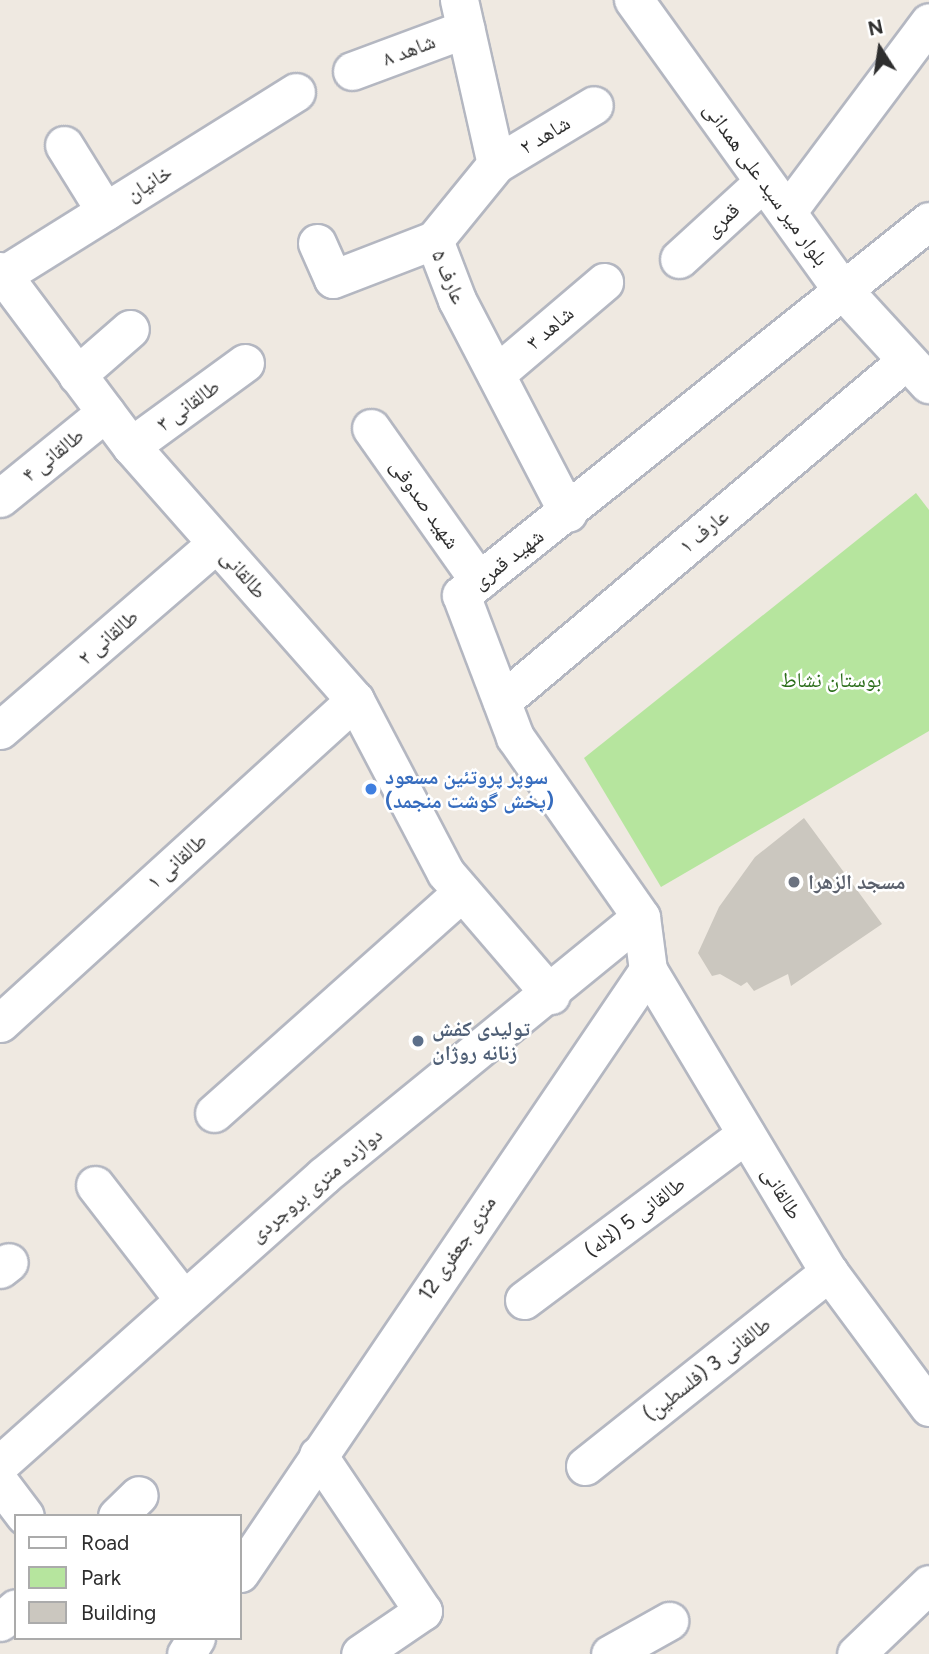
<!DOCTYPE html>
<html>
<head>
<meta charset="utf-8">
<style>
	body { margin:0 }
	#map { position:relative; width:929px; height:1654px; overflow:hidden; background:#efe9e1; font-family:Figtree,"Noto Naskh Arabic",sans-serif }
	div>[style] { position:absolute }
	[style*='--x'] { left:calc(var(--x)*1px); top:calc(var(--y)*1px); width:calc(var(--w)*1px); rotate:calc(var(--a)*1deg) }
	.green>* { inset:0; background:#b6e59e }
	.building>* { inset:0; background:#cbc7bf }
	.roads { filter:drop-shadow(2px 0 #b4b7c1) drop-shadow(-2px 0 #b4b7c1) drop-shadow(0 2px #b4b7c1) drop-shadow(0 -2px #b4b7c1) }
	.minor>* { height:37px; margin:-18.5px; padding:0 18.5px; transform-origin:18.5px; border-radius:18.5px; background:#fff }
	.secondary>* { height:38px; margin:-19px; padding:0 19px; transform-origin:19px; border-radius:19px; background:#fff }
	.dots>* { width:19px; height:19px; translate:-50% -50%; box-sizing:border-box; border:4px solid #fff; border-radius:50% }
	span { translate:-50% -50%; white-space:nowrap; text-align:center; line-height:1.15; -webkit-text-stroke:5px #fff; paint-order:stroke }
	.street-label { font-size:21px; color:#2e2e2e }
	.park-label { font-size:21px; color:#2c6e1b }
	.shop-label { font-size:21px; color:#366cbe; font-weight:700 }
	.left { translate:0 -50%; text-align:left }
	.worship-label { font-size:21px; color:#5b616d; font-weight:700 }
	.service-label { font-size:21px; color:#4e5e75; font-weight:700 }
	.legend { position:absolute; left:14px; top:1514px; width:228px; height:126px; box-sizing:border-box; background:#fff; border:2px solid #ababab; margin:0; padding:9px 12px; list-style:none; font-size:21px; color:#2e2e2e }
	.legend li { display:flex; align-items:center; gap:14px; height:35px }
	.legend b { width:35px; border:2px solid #ababab }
	.north { position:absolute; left:845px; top:14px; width:70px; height:70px; -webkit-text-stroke:5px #fff; paint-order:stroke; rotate:348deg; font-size:19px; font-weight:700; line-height:28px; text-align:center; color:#2e2e2e }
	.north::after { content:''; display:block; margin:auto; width:24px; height:32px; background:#2e2e2e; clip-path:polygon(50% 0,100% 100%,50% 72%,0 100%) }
</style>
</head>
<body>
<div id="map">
	<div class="green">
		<div style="clip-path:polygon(916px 493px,929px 510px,929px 731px,661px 887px,584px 758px)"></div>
	</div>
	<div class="building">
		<div style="clip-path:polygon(804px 818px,882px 924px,791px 986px,788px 974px,754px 991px,747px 982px,741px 986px,720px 974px,712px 976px,698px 953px,719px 907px,755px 857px)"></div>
	</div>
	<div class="roads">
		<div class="minor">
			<div style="--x:459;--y:0;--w:168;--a:77.3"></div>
			<div style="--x:496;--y:164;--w:98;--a:129.2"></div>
			<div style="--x:434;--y:240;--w:64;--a:69"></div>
			<div style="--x:457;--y:300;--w:240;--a:62.5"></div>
			<div style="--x:352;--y:71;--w:121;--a:-20.4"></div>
			<div style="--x:64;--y:145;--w:78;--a:58.2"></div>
			<div style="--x:496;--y:164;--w:114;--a:-31"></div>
			<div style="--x:787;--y:212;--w:237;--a:-53.2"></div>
			<div style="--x:317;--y:243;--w:39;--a:66"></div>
			<div style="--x:333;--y:279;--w:108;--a:-21.1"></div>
			<div style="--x:679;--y:259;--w:115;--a:-42.5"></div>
			<div style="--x:0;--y:271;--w:219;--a:53.2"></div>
			<div style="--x:131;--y:446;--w:339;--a:48.6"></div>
			<div style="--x:355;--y:700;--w:195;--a:62.3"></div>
			<div style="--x:446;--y:873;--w:161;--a:49.3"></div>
			<div style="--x:0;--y:277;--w:349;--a:-32"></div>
			<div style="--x:496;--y:374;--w:142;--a:-40.4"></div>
			<div style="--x:77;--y:375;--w:70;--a:-41"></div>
			<div style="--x:371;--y:428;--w:187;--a:54.8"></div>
			<div style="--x:131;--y:446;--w:141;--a:-36.1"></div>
			<div style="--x:0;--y:498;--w:136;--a:-39.1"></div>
			<div style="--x:502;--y:701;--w:529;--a:-40.1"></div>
			<div style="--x:0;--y:730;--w:286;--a:-40.8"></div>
			<div style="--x:648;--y:970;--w:352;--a:59.1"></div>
			<div style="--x:829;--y:1272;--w:168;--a:53.5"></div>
			<div style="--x:0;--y:1023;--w:480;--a:-42.3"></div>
			<div style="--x:214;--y:1113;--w:332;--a:-41.7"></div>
			<div style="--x:95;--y:1185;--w:145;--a:52.3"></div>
			<div style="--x:0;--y:1269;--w:11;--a:-38"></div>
			<div style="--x:524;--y:1300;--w:277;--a:-36.8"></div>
			<div style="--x:318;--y:1455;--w:188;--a:56.1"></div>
			<div style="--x:423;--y:1611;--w:76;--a:145.7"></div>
			<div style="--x:0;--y:1464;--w:433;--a:-41.7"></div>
			<div style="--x:323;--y:1176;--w:410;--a:-39.2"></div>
			<div style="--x:585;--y:1466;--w:312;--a:-38.5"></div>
			<div style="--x:0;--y:1483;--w:41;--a:52.9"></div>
			<div style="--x:117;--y:1516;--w:30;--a:-44"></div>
			<div style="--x:240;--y:1573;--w:728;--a:-55.92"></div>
			<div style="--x:648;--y:970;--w:53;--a:-97.5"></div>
			<div style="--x:641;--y:917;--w:220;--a:-125"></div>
			<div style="--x:515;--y:737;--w:152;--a:-110.8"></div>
			<div style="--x:461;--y:595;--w:599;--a:-38.63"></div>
			<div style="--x:0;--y:1622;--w:21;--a:-41"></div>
			<div style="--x:186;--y:1654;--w:19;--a:-58"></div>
			<div style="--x:610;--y:1654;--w:68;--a:-29.2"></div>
			<div style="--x:856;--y:1654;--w:101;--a:-43.8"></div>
		</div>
		<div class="secondary">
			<div style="--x:634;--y:0;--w:356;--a:54.3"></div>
			<div style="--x:842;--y:289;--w:129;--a:47.5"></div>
		</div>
	</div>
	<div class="dots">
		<div style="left:371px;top:789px;background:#3f7fe0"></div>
		<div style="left:794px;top:882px;background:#6b7280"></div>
		<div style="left:418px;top:1041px;background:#5c6f8a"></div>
	</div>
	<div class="street-label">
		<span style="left:409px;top:50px;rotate:-21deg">شاهد ۸</span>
		<span style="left:545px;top:135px;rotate:-31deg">شاهد ۲</span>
		<span style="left:149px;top:183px;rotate:-32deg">خانیان</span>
		<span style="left:766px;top:184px;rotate:54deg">بلوار میر سید علی همدانی</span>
		<span style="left:722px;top:220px;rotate:-42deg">قمری</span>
		<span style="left:449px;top:277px;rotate:67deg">عارف ۵</span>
		<span style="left:550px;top:328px;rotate:-41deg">شاهد ۳</span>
		<span style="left:188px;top:405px;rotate:-36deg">طالقانی ۳</span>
		<span style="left:53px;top:455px;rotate:-39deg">طالقانی ۴</span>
		<span style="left:425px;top:504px;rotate:55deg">شهید صدوقی</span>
		<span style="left:704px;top:531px;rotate:-40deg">عارف ۱</span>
		<span style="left:508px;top:559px;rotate:-38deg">شهید قمری</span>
		<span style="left:244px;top:574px;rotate:49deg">طالقانی</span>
		<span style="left:108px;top:637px;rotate:-41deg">طالقانی ۲</span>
		<span style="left:177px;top:861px;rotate:-42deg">طالقانی ۱</span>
		<span style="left:316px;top:1185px;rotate:-40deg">دوازده متری بروجردی</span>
		<span style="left:782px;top:1193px;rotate:59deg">طالقانی</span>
		<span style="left:635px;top:1217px;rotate:-37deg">طالقانی 5 (لاله)</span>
		<span style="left:457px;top:1248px;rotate:-56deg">12 متری جعفری</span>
		<span style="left:707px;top:1369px;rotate:-38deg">طالقانی 3 (فلسطین)</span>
	</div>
	<div class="park-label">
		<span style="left:831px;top:680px">بوستان نشاط</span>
	</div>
	<div class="shop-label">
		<span class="left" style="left:385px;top:789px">سوپر پروتئین مسعود<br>(پخش گوشت منجمد)</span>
	</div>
	<div class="worship-label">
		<span class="left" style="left:808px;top:882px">مسجد الزهرا</span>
	</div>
	<div class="service-label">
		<span class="left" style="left:432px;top:1041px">تولیدی کفش<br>زنانه روژان</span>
	</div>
	<ul class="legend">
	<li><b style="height:9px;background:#fff"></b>Road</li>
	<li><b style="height:19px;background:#b6e59e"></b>Park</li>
	<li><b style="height:19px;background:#cbc7bf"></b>Building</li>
	</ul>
	<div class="north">N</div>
</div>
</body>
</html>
